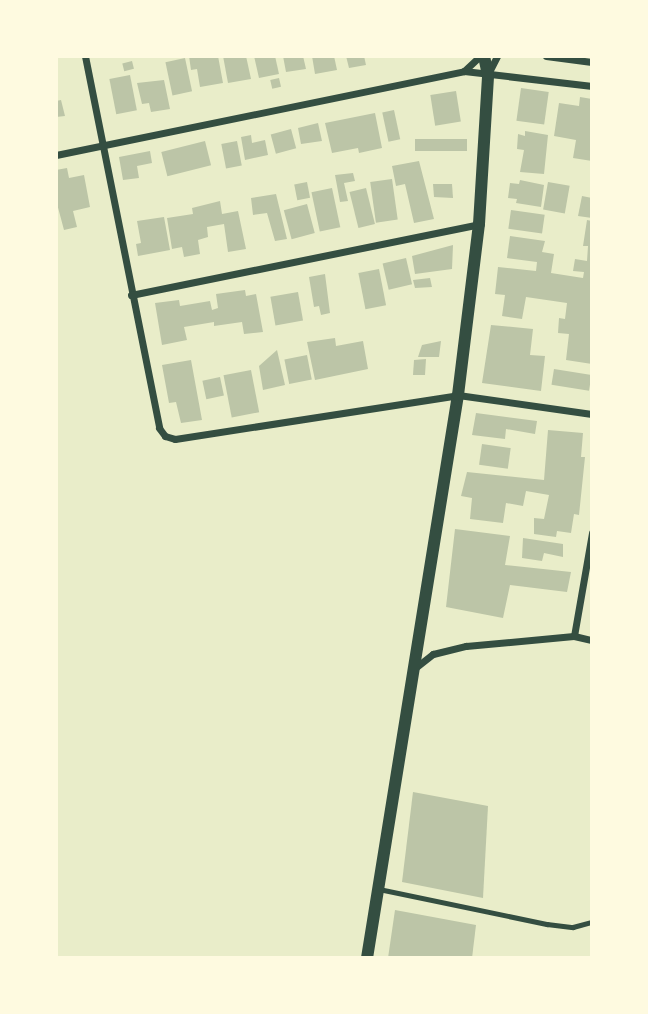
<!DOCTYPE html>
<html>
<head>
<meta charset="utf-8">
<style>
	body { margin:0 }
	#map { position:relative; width:648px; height:1014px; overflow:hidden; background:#e9edc9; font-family:"Source Sans 3",sans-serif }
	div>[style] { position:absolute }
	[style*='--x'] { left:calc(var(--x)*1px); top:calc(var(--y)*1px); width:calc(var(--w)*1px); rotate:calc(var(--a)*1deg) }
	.building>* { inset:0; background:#bcc5a7; transform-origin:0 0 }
	.service>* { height:4.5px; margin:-2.25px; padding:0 2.25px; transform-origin:2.25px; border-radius:2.25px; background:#344e41 }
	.minor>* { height:7px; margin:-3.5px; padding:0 3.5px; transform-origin:3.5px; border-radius:3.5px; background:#344e41 }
	.tertiary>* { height:12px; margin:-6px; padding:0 6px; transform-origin:6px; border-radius:6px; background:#344e41 }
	span { translate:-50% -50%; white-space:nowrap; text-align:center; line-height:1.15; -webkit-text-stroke:6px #fefae0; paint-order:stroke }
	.frame { position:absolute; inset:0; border:58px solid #fefae0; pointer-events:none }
</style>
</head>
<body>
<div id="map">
	<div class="building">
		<div style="clip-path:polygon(189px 56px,218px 56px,223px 83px,200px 87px,197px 69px,191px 70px)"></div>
		<div style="clip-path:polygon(223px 56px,246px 56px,251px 79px,228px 83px)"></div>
		<div style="clip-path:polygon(254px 56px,275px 56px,279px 74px,259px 78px)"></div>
		<div style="clip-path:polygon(283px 56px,303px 56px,306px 69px,286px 72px)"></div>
		<div style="clip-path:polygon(312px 56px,334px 56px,337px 70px,315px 74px)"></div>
		<div style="clip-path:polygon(346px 56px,364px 56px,366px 65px,349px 68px)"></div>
		<div style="left:185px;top:58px;width:34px;height:20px;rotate:78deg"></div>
		<div style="left:132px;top:61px;width:8px;height:10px;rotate:76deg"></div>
		<div style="left:130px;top:75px;width:36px;height:21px;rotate:79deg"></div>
		<div style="left:279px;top:78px;width:9px;height:9px;rotate:77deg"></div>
		<div style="clip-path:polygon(164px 80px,170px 109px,151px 112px,149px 103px,142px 104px,137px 83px)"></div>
		<div style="left:521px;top:88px;width:28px;height:33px;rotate:8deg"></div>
		<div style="left:456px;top:91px;width:31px;height:26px;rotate:81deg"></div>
		<div style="clip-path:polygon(580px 97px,592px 99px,592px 161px,573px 158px,576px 140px,554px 136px,559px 103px,579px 106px)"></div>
		<div style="clip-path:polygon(61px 100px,65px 116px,56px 117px,56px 101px)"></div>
		<div style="left:394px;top:110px;width:30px;height:12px;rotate:78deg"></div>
		<div style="clip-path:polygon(375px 113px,382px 148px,359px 153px,358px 148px,332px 153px,325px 123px)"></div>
		<div style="clip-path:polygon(318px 123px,322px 141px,301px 144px,298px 128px)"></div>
		<div style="left:291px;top:129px;width:20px;height:21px;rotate:75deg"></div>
		<div style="clip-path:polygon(525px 131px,548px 135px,544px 174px,520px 172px,524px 150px,517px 149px,518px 134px,525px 136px)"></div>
		<div style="clip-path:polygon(251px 135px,252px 143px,265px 140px,268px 155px,245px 160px,241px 137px)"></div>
		<div style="left:467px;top:139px;width:12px;height:52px;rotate:90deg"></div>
		<div style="left:205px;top:141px;width:25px;height:45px;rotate:76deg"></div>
		<div style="left:237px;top:141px;width:25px;height:16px;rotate:79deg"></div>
		<div style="clip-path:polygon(150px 151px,152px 163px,137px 166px,139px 178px,123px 180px,119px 157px)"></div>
		<div style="clip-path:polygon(419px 161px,434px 219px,414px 223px,405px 184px,396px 186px,392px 166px)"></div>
		<div style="clip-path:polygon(67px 168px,69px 178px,84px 175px,90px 207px,73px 211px,77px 227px,64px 230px,56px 200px,56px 170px)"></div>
		<div style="clip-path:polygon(353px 173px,355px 181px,344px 183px,348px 201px,340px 202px,335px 175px)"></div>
		<div style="left:392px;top:179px;width:41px;height:22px;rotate:82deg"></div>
		<div style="clip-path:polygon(520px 180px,544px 185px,541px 207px,516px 203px,517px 199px,508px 198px,510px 183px,519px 184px)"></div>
		<div style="left:307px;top:182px;width:16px;height:13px;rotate:79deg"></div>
		<div style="left:548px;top:182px;width:22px;height:28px;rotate:10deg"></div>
		<div style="clip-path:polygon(433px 184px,452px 184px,453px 198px,434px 197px)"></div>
		<div style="left:332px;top:188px;width:40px;height:21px;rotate:78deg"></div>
		<div style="left:366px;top:188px;width:37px;height:17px;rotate:76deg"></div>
		<div style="clip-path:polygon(276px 194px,287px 239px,275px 241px,267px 213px,253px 215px,251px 198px)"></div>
		<div style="clip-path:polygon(582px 196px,592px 198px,592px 218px,578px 216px)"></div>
		<div style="clip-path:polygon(220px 201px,222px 214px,238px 211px,246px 249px,228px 252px,224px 224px,207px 227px,208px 237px,198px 240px,200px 254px,184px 257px,182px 247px,172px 249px,167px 218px,193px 214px,192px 208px)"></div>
		<div style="left:307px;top:204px;width:30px;height:24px;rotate:75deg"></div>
		<div style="left:511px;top:210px;width:34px;height:19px;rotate:8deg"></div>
		<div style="clip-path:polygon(164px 217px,170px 250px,138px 256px,136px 244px,141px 243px,137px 221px)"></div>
		<div style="clip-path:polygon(587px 220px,592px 221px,592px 364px,566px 360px,569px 334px,558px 333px,559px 318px,565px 319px,567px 303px,526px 297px,522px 319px,502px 316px,505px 295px,495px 294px,498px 267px,536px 271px,537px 262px,507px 258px,510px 236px,545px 241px,542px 252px,554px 254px,551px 273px,583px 278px,584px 272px,573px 271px,575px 259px,587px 261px,588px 246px,583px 246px)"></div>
		<div style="clip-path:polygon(453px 245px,452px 269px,415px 274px,412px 256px)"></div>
		<div style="left:406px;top:258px;width:27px;height:24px;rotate:77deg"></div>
		<div style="left:379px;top:269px;width:37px;height:21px;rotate:79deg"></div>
		<div style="clip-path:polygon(325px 274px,330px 313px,321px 315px,319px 306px,314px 307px,309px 277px)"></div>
		<div style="clip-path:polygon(430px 278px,432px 287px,415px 288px,413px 280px)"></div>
		<div style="clip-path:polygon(245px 290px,246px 296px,256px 294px,263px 332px,244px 334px,242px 322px,214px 326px,214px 322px,184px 327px,187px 340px,162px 345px,155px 303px,179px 300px,180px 306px,210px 301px,212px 310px,218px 308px,216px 294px)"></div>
		<div style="left:298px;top:292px;width:29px;height:28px;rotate:80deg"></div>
		<div style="clip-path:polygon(491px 325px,533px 329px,530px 355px,545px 356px,541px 391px,482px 383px)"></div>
		<div style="clip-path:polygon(335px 338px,336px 346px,363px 341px,368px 369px,315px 380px,307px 342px)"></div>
		<div style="clip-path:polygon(441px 341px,439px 357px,418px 357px,422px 345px)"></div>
		<div style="clip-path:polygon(277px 350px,285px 385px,263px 390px,259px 366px)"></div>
		<div style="left:307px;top:355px;width:25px;height:23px;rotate:79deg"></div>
		<div style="clip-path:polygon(426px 359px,425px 375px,413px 375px,414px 360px)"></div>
		<div style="clip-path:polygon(191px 360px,202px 420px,181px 423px,176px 402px,169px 403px,162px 365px)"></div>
		<div style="left:554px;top:369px;width:38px;height:16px;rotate:9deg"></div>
		<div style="left:251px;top:370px;width:43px;height:28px;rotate:79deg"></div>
		<div style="left:220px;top:377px;width:19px;height:18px;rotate:78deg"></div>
		<div style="clip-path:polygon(476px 413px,537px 421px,535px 434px,506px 429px,505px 439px,472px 435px)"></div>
		<div style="clip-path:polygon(548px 430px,583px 433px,581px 457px,585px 457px,579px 515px,574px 514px,571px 533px,557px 531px,556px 537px,534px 534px,534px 518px,544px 519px,549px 495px,526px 491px,523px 506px,506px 503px,503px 523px,470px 519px,472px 498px,461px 496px,467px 472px,544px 480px)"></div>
		<div style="left:482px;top:444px;width:29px;height:21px;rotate:8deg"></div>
		<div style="clip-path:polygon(455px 529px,510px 536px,505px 565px,571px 572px,567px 592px,510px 585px,503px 618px,446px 607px)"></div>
		<div style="clip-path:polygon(523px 538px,563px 544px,563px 557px,544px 553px,542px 561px,522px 558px)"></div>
		<div style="clip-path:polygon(413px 792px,488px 806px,483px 898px,402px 882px)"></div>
		<div style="clip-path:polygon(395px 910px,476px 925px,472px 958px,388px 958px)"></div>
	</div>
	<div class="service">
		<div style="--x:379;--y:889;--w:172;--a:11.8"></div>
		<div style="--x:547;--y:924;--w:26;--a:7"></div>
		<div style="--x:573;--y:927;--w:20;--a:-15"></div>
	</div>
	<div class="minor">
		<div style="--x:85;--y:56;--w:379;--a:78.7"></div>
		<div style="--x:159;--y:428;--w:10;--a:53"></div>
		<div style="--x:165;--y:436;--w:10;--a:17"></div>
		<div style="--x:175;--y:439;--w:286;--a:-8.8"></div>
		<div style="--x:458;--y:395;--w:135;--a:8.1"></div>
		<div style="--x:546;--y:56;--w:46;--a:7.4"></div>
		<div style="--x:464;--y:71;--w:22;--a:-43"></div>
		<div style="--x:488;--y:74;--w:20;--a:-63"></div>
		<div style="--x:56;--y:155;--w:417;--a:-11.6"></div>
		<div style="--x:464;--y:71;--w:129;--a:6.7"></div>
		<div style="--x:131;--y:295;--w:355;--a:-11.5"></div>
		<div style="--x:574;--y:636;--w:105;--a:-80.1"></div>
		<div style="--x:415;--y:668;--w:23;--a:-38"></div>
		<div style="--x:433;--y:654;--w:34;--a:-14"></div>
		<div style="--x:466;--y:646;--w:108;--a:-5.3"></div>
		<div style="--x:574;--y:636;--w:18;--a:13"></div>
	</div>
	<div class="tertiary">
		<div style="--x:367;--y:958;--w:570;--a:-80.82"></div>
		<div style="--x:458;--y:395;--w:172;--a:-83"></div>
		<div style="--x:479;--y:224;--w:149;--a:-86.5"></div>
		<div style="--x:488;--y:75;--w:19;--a:-102"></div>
	</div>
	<div class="frame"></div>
</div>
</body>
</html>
